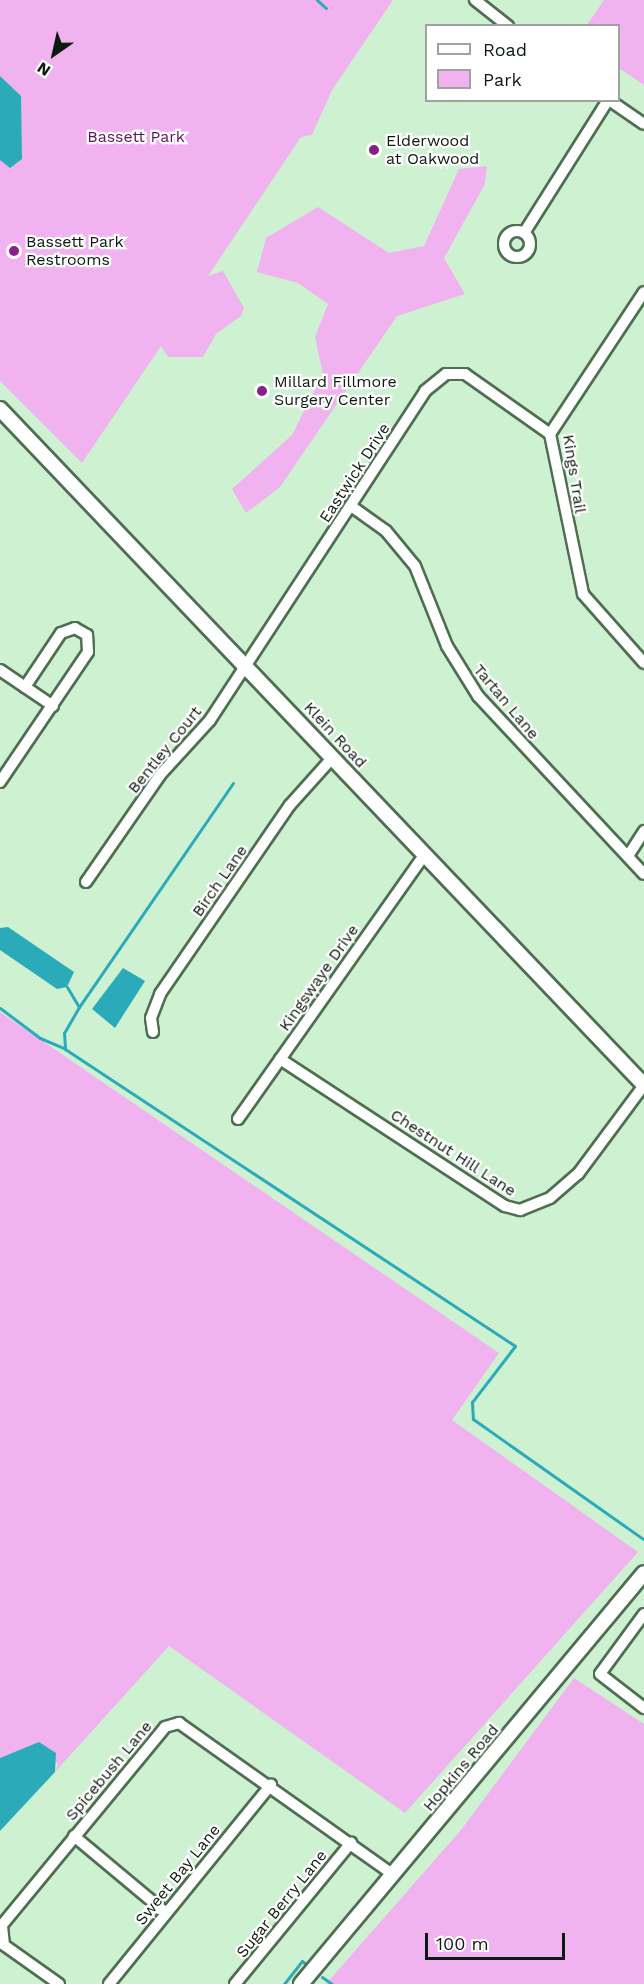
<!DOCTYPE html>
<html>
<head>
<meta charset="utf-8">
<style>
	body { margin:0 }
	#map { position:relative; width:644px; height:1984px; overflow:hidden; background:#cef1d1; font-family:"Work Sans",sans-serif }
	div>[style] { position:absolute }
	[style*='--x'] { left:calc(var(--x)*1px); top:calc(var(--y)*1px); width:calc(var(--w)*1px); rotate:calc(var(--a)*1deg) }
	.green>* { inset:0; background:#f1b3ef }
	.water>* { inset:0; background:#2babba }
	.stream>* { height:3px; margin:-1.5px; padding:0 1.5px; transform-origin:1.5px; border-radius:1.5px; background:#2babba }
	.roads { filter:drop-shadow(2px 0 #4f6e52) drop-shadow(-2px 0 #4f6e52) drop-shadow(0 2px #4f6e52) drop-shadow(0 -2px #4f6e52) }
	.street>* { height:10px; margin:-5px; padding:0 5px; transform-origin:5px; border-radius:5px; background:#fff }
	.street>.ring { margin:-5px; padding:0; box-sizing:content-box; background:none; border:10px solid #fff; border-radius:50% }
	.secondary>* { height:14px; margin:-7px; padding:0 7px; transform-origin:7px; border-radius:7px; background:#fff }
	.dots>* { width:16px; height:16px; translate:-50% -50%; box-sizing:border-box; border:3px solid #fff; border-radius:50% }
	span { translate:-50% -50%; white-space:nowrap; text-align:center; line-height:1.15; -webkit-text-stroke:4.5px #fff; paint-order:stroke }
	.park-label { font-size:16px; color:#5c145d }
	.poi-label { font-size:16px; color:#0d1a0f }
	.left { translate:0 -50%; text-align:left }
	.street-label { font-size:16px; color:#0d1a0f }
	.legend { position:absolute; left:425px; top:24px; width:195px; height:78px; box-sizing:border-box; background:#fff; border:2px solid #9ea39f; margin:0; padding:8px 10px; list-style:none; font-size:18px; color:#0d1a0f }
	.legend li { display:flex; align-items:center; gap:12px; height:30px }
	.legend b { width:30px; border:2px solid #9ea39f }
	.north { position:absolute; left:24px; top:24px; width:60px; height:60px; -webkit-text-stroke:4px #fff; paint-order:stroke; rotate:214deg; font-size:16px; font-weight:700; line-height:24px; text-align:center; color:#0d1a0f }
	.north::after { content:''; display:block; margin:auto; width:21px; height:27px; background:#0d1a0f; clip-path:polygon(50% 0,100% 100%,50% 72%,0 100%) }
	.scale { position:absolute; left:425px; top:1933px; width:140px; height:27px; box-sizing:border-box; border:3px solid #0d1a0f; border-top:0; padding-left:8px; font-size:18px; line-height:21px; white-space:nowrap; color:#0d1a0f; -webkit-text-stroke:4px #fff; paint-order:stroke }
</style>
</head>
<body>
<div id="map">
	<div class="green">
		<div style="clip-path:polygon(0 0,393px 0,332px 90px,312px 135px,301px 137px,208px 276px,223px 271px,244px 308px,241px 316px,216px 334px,203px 357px,168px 357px,161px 346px,82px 463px,0 381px)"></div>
		<div style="clip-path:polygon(604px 0,644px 0,644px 85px,619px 68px,618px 26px,587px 25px)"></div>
		<div style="clip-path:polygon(487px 166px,485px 184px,444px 258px,465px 294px,397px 316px,280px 487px,246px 513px,232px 489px,292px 435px,323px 374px,315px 337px,328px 304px,298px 283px,257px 272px,266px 238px,318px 207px,389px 253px,424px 246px,459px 169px)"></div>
		<div style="clip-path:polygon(0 1012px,499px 1353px,452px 1420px,638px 1552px,405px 1813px,169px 1646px,55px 1772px,58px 1764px,40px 1742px,0 1758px)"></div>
		<div style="clip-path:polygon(574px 1678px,644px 1724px,644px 1984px,326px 1984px,461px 1830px)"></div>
	</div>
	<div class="water">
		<div style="clip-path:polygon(0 76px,21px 96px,22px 159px,10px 168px,0 160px)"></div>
		<div style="clip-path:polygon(8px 927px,74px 972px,67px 987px,57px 989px,0 950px,0 928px)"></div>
		<div style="clip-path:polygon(123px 968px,145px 981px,115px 1028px,92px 1009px)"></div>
		<div style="clip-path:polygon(39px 1742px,56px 1753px,55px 1772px,0 1831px,0 1758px)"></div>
	</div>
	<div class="stream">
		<div style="--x:317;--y:0;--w:12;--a:42"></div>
		<div style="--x:233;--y:783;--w:272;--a:124.5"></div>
		<div style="--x:79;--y:1007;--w:30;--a:120"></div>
		<div style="--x:64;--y:1033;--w:16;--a:86"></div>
		<div style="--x:65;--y:1049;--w:539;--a:33.42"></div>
		<div style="--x:515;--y:1346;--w:71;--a:127.5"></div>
		<div style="--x:472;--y:1402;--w:17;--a:87"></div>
		<div style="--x:473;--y:1419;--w:208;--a:35.2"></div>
		<div style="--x:67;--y:987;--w:23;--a:59"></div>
		<div style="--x:0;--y:1008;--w:50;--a:36.9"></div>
		<div style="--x:40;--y:1038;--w:26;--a:23"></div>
		<div style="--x:322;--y:1977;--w:12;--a:35"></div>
		<div style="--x:284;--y:1984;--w:29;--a:-52"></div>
		<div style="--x:302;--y:1961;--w:6;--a:39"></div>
	</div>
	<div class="roads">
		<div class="street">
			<div style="--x:475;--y:0;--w:42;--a:38.2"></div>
			<div style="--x:609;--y:100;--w:42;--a:34.4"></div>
			<div class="ring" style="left:504px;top:231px;width:16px;height:16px"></div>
			<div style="--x:524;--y:233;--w:157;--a:-57.7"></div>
			<div style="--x:550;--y:434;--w:170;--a:-56.5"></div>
			<div style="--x:351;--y:506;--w:43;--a:35.5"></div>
			<div style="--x:386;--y:531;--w:45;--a:50.4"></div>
			<div style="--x:415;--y:566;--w:86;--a:68.2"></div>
			<div style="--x:447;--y:646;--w:59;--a:58.2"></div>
			<div style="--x:478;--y:696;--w:243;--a:47"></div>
			<div style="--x:0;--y:670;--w:64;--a:34.2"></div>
			<div style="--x:0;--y:782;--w:157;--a:-55.9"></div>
			<div style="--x:88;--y:652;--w:17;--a:-93"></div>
			<div style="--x:87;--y:635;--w:14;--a:-150"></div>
			<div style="--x:75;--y:628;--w:15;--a:160"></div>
			<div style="--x:61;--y:633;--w:65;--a:123.7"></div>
			<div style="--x:628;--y:856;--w:30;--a:-57"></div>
			<div style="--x:86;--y:882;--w:130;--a:-55.3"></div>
			<div style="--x:160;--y:775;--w:74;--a:-47.7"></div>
			<div style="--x:210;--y:720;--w:393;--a:-56.8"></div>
			<div style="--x:425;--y:391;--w:27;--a:-39"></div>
			<div style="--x:446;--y:374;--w:19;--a:0"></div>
			<div style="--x:465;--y:374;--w:104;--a:35.2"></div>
			<div style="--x:550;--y:434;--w:163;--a:78.3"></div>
			<div style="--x:583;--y:594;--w:92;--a:48.5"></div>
			<div style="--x:153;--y:1032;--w:14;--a:-98"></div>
			<div style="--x:151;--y:1018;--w:26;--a:-69"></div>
			<div style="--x:160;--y:994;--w:229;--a:-55.5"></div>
			<div style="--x:290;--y:805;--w:64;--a:-48.1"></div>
			<div style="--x:280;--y:1059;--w:269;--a:33.2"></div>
			<div style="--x:505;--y:1206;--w:16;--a:15"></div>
			<div style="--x:520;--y:1210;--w:32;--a:-22"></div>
			<div style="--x:550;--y:1198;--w:37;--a:-41"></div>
			<div style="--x:578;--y:1174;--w:111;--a:-53.4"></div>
			<div style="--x:238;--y:1119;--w:324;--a:-54.8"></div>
			<div style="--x:644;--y:1614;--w:74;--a:126.3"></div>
			<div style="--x:600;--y:1674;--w:56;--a:37.7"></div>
			<div style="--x:74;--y:1836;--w:120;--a:39.9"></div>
			<div style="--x:59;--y:1984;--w:67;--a:-144.7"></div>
			<div style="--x:4;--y:1945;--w:20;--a:-96"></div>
			<div style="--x:2;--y:1925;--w:256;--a:-50.5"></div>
			<div style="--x:165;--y:1727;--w:15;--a:-16"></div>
			<div style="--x:179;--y:1723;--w:263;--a:35.3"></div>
			<div style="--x:109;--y:1984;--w:257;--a:-50.9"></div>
			<div style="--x:235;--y:1984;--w:183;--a:-50.6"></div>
		</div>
		<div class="secondary">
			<div style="--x:0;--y:409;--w:934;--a:46.39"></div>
			<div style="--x:301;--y:1984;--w:535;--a:-50.15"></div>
		</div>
	</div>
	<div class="dots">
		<div style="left:374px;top:150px;background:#872189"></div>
		<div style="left:14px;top:251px;background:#872189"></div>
		<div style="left:262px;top:391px;background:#872189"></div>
	</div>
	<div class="park-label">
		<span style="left:136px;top:137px">Bassett Park</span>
	</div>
	<div class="poi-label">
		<span class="left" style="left:386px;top:150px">Elderwood<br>at Oakwood</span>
		<span class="left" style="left:26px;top:251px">Bassett Park<br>Restrooms</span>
		<span class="left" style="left:274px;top:391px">Millard Fillmore<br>Surgery Center</span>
	</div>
	<div class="street-label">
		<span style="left:355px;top:473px;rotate:-57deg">Eastwick Drive</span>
		<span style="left:574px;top:474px;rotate:81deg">Kings Trail</span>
		<span style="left:506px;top:702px;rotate:50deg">Tartan Lane</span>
		<span style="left:335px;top:735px;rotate:47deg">Klein Road</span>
		<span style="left:165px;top:750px;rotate:-51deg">Bentley Court</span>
		<span style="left:220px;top:881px;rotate:-55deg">Birch Lane</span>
		<span style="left:319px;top:978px;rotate:-55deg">Kingswaye Drive</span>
		<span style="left:453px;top:1153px;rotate:33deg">Chestnut Hill Lane</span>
		<span style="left:461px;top:1768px;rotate:-50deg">Hopkins Road</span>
		<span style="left:109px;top:1771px;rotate:-50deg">Spicebush Lane</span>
		<span style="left:178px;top:1875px;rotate:-51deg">Sweet Bay Lane</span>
		<span style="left:282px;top:1904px;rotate:-51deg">Sugar Berry Lane</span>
	</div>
	<ul class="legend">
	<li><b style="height:8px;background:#fff"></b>Road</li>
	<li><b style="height:16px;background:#f1b3ef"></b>Park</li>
	</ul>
	<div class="north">N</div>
	<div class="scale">100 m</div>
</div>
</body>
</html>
